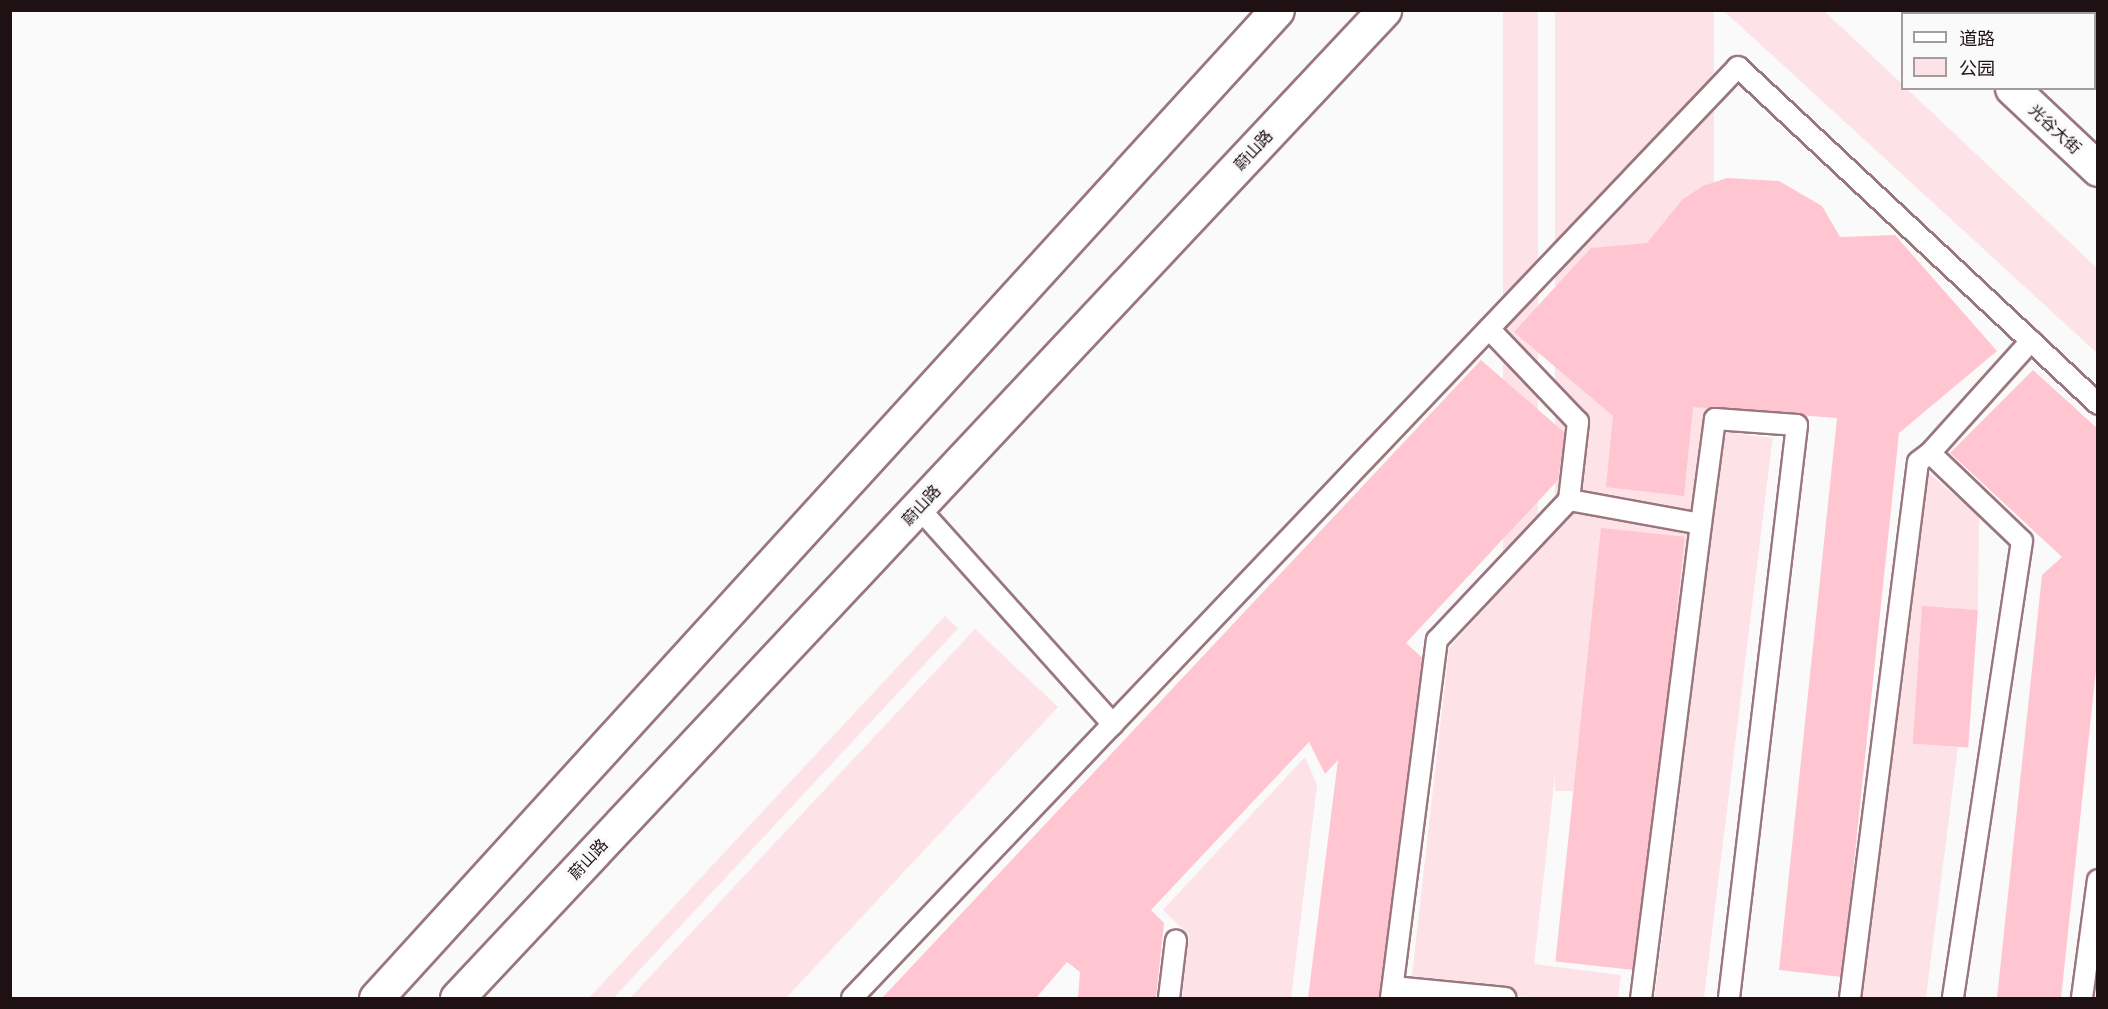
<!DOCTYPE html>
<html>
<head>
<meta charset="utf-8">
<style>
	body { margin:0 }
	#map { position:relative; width:2108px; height:1009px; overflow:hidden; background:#fafafa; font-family:Lato,"Noto Sans SC",sans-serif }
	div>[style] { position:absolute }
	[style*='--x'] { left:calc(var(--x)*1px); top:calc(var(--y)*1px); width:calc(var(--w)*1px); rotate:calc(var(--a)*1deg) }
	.green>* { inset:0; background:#fde2e7; transform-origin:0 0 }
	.building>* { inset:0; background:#ffc6d2; transform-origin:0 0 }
	.roads { filter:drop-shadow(2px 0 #9a767e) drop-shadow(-2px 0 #9a767e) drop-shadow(0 2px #9a767e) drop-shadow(0 -2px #9a767e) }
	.lane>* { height:20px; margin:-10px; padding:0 10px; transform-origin:10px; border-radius:10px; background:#fff }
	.secondary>* { height:33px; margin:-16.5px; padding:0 16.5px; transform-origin:16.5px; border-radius:16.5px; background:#fff }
	.primary>* { height:33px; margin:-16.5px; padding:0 16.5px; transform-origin:16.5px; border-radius:16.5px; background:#fff }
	span { translate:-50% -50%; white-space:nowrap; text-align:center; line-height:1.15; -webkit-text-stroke:6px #fafafa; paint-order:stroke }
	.street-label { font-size:16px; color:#1e1013 }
	.frame { position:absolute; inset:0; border:12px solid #1e1013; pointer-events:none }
	.legend { position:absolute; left:1901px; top:12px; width:195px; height:78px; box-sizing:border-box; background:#fafafa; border:2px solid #a29c9e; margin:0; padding:8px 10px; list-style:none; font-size:18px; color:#1e1013 }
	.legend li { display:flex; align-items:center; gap:12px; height:30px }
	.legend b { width:30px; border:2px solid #a29c9e }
</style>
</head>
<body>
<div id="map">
	<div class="green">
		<div style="left:1503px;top:11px;width:35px;height:734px"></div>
		<div style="left:1555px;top:11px;width:159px;height:780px"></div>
		<div style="clip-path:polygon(1724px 11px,1824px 11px,1902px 84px,1902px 88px,1907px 89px,2097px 268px,2097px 353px)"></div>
		<div style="left:1724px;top:432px;width:49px;height:570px;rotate:7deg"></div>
		<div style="clip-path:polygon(1924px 469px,1979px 516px,1978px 610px,1922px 607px,1912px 744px,1958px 747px,1926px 998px,1860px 998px)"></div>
		<div style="clip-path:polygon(1563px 522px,1582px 531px,1534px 964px,1621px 975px,1618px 998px,1537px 998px,1411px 984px,1449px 648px)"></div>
		<div style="left:945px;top:616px;width:18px;height:526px;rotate:43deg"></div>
		<div style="clip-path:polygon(975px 629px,1058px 707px,786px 998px,630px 998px)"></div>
		<div style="clip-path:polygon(1305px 757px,1317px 785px,1291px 998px,1182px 998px,1189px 935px,1163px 910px)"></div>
	</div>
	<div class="building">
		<div style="clip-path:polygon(1727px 178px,1779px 181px,1822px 206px,1840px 237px,1895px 235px,1997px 351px,1899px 433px,1842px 977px,1779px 970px,1837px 418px,1693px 407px,1684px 496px,1606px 487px,1613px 416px,1514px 332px,1591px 248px,1647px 243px,1683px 199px,1703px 186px)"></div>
		<div style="clip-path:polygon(1481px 360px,1565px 433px,1558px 480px,1406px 643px,1429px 664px,1386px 998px,1308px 998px,1338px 760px,1325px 774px,1309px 742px,1151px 910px,1164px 923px,1156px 998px,1078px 998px,1080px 972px,1067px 962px,1036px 998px,882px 998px)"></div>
		<div style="clip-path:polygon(2033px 370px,2098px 429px,2098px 651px,2061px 998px,1997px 998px,2042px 575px,2062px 557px,1950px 453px)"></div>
		<div style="left:1601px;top:528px;width:84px;height:436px;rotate:6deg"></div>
		<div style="left:1922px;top:606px;width:56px;height:138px;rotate:4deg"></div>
	</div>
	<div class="roads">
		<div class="lane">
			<div style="--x:1930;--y:453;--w:151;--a:-48"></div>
			<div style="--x:1569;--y:500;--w:134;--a:10.3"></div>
			<div style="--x:1701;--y:524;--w:478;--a:97.2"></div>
			<div style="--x:918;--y:507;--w:292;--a:48.1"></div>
			<div style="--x:1701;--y:524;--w:106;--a:-82.4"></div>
			<div style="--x:1715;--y:419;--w:82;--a:4.2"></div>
			<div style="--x:1797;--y:425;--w:577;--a:96.77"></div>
			<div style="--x:1393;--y:987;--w:113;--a:5.6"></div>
			<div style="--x:852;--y:998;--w:1285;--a:-46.42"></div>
			<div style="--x:1738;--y:67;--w:493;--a:43.1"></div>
			<div style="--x:1169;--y:998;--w:58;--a:-83.1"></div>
			<div style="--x:1391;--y:998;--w:361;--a:-82.7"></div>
			<div style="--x:1437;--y:640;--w:192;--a:-46.7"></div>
			<div style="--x:1569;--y:500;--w:79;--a:-83.4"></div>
			<div style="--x:1578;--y:422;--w:129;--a:-133.7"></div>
			<div style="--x:1850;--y:998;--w:540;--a:-82.77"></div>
			<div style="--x:1918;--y:462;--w:15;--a:-37"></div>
			<div style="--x:1930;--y:453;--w:127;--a:43.7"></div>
			<div style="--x:2022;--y:541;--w:462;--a:98.6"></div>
			<div style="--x:2082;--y:998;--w:119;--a:-82.3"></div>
		</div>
		<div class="secondary">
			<div style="--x:1929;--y:10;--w:6;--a:45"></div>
			<div style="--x:2061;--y:10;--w:5;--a:53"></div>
			<div style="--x:2094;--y:43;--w:4;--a:27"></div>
			<div style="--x:2012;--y:88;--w:118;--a:43.3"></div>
		</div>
		<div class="primary">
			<div style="--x:376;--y:998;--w:1337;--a:-47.64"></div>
			<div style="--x:457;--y:998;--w:1355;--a:-46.82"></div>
		</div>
	</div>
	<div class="street-label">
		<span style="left:2055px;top:129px;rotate:43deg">光谷大街</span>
		<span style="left:1253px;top:150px;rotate:-47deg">蔚山路</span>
		<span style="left:921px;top:505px;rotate:-47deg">蔚山路</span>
		<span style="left:588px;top:859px;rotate:-47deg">蔚山路</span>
	</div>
	<div class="frame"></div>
	<ul class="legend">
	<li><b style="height:8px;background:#fff"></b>道路</li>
	<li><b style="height:16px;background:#fde2e7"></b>公园</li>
	</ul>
</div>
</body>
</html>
